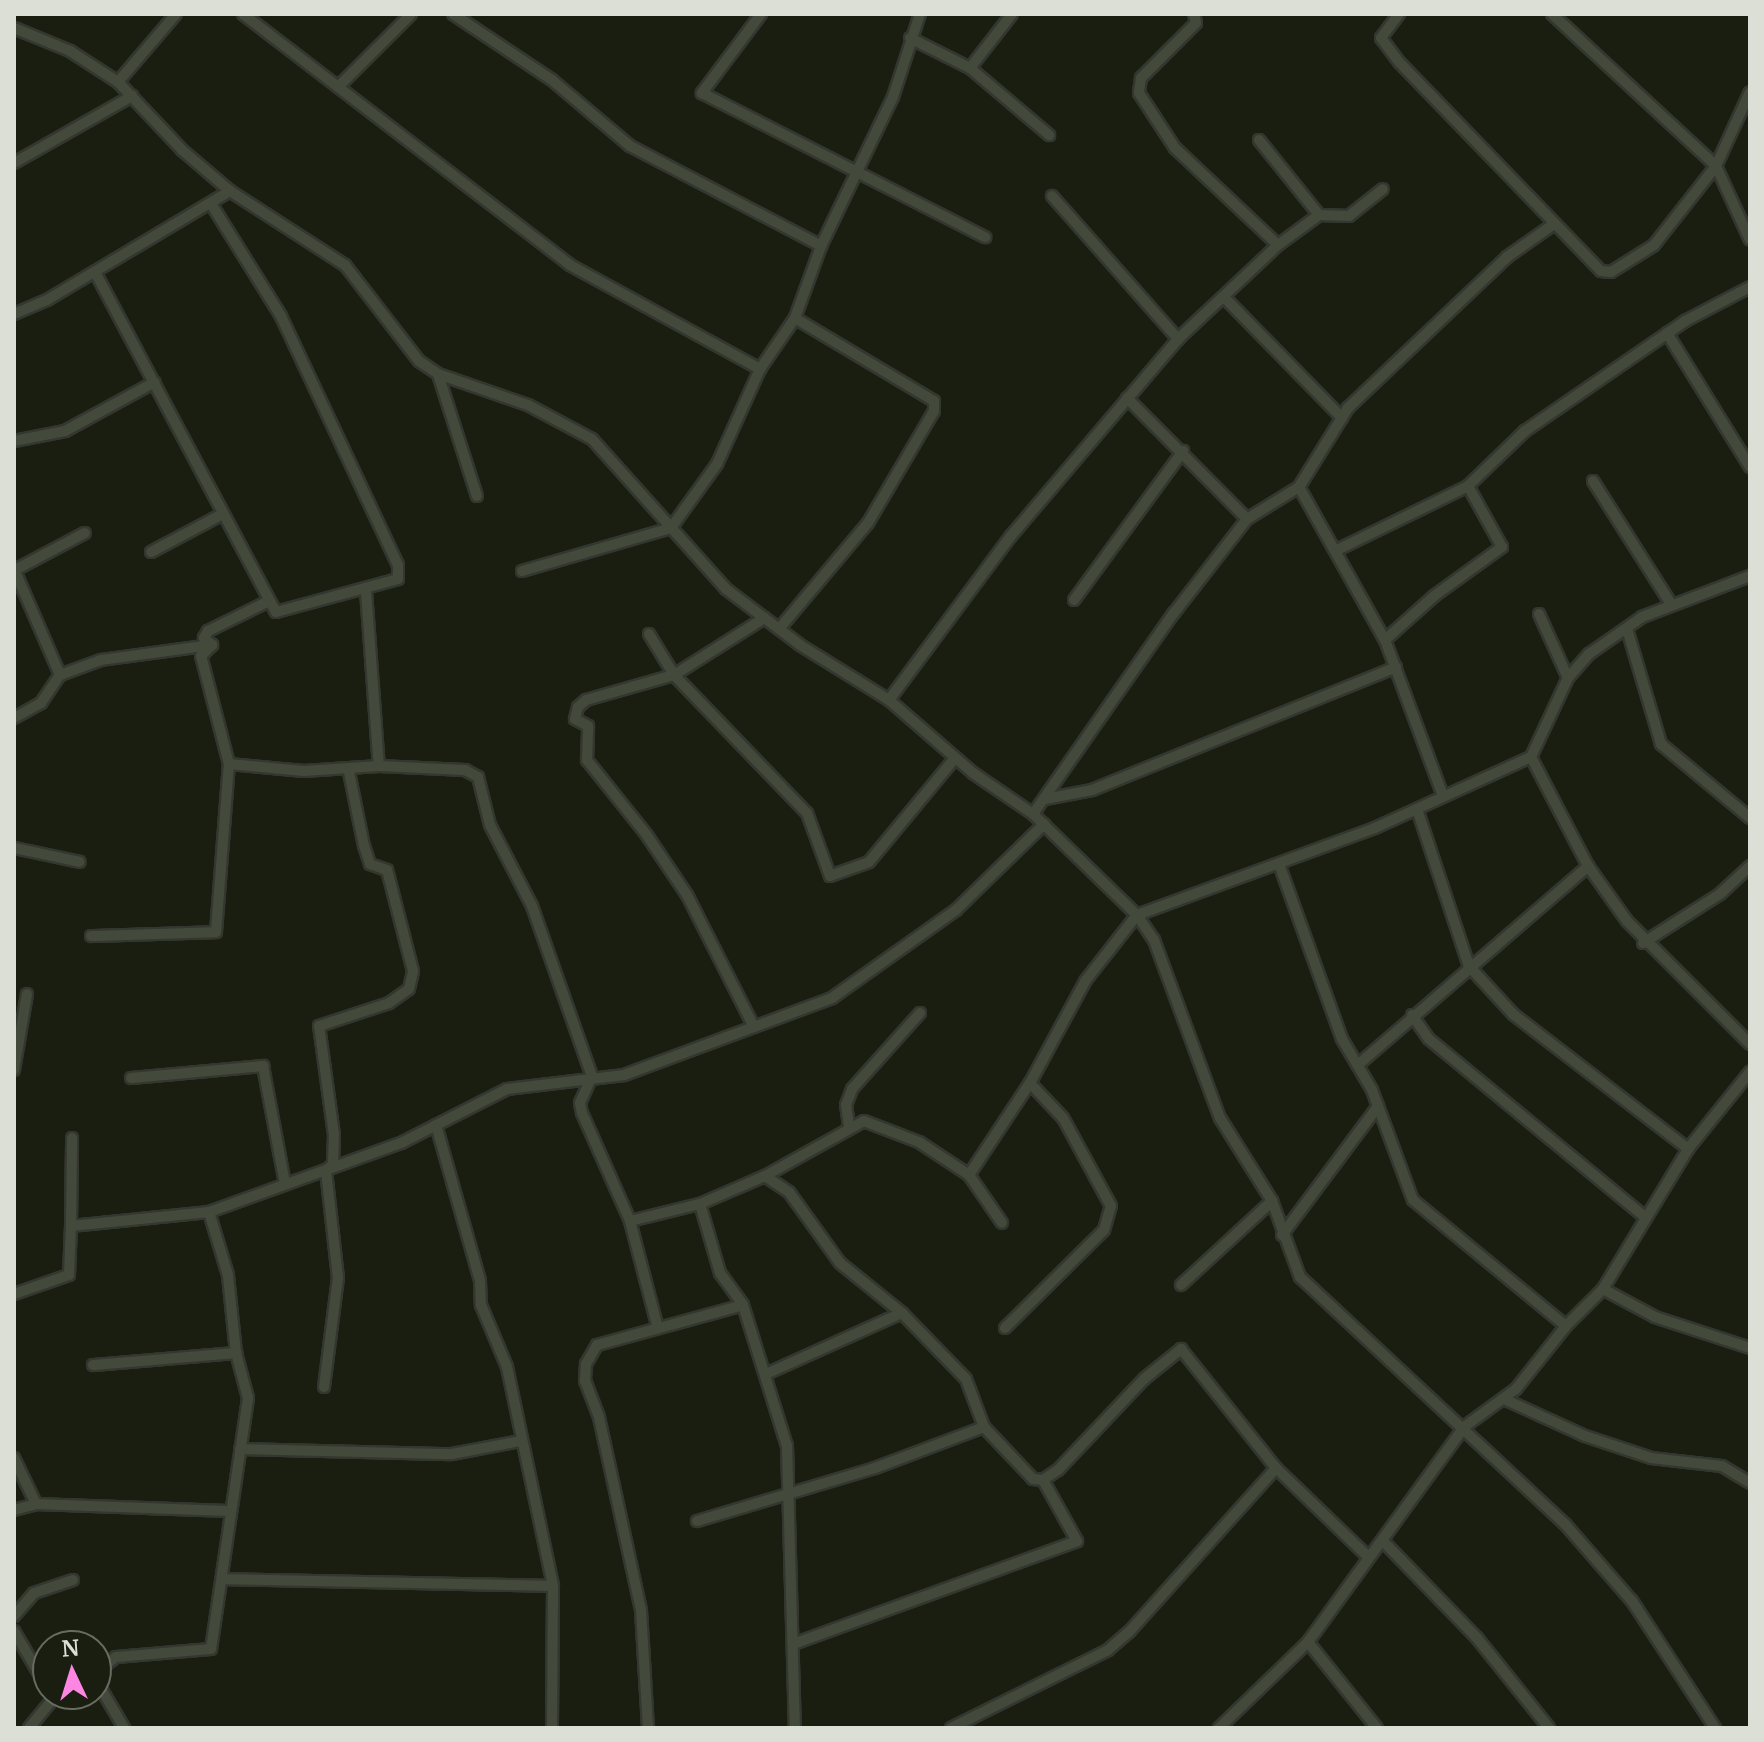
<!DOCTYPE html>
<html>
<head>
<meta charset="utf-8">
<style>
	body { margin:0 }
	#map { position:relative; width:1764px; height:1742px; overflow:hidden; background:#191e11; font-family:Merriweather,serif }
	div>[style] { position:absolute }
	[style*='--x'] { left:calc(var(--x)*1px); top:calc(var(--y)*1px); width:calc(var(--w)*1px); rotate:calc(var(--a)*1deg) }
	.roads { filter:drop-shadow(2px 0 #343730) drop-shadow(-2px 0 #343730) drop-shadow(0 2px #343730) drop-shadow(0 -2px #343730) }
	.street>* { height:10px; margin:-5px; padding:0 5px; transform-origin:5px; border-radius:5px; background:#444a3b }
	span { translate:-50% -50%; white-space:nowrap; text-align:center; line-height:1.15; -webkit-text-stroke:8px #191e11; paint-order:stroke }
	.frame { position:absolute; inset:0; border:16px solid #dbdfd6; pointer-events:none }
	.north { position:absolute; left:32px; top:1630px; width:80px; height:80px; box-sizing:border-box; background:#191e11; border:2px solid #676b60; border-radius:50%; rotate:356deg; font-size:22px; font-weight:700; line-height:32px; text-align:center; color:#dbdfd6 }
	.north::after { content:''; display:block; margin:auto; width:28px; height:36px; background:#fd86e2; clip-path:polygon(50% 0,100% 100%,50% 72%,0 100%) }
</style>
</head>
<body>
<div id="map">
	<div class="roads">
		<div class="street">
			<div style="--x:243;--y:14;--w:412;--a:37.5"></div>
			<div style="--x:570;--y:265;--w:217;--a:28.7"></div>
			<div style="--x:453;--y:14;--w:119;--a:33.7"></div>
			<div style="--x:552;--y:80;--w:102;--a:40.2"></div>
			<div style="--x:630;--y:146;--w:216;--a:27.6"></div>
			<div style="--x:761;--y:14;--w:99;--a:126.8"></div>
			<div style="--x:702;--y:93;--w:318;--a:27"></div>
			<div style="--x:1194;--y:14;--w:9;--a:77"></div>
			<div style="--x:1196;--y:23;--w:78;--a:135"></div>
			<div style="--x:1141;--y:78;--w:15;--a:98"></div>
			<div style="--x:1139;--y:93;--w:66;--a:56.8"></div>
			<div style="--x:1175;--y:148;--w:141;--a:43.3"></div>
			<div style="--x:1399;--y:14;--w:30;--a:127"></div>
			<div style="--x:1381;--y:38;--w:31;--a:53"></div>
			<div style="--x:1400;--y:63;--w:289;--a:46"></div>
			<div style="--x:1601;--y:271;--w:10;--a:6"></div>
			<div style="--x:1611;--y:272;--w:51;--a:-32.1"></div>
			<div style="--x:1654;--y:245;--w:100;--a:-51.9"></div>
			<div style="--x:1716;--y:166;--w:81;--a:-65.3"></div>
			<div style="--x:1552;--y:14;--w:224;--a:42.8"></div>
			<div style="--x:1716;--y:166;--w:81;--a:65.3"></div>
			<div style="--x:14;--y:28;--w:61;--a:22.3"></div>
			<div style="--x:70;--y:51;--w:57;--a:32.9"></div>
			<div style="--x:118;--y:82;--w:93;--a:46.7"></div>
			<div style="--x:182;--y:150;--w:63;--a:40.5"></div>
			<div style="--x:230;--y:191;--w:137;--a:32.8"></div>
			<div style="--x:345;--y:265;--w:121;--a:52.4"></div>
			<div style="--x:419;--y:361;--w:23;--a:34"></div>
			<div style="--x:438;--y:374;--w:95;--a:19"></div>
			<div style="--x:528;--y:405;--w:72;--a:28"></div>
			<div style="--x:592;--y:439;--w:201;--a:48.2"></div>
			<div style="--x:726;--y:589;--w:93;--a:37.1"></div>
			<div style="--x:800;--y:645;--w:105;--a:31.7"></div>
			<div style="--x:889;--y:700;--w:111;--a:41"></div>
			<div style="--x:973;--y:773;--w:73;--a:34.3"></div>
			<div style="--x:1033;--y:814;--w:145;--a:44.2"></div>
			<div style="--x:1137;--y:915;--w:30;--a:56"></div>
			<div style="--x:1154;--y:940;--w:190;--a:69.7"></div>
			<div style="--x:1220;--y:1118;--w:98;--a:57.9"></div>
			<div style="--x:1272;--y:1201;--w:81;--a:69.8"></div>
			<div style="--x:1300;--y:1277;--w:362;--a:43"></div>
			<div style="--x:1565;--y:1524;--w:102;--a:49"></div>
			<div style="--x:1632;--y:1601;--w:152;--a:56.8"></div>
			<div style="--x:910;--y:38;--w:67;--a:26.6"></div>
			<div style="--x:970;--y:68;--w:104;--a:40.3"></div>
			<div style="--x:970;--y:68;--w:68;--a:-52.1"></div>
			<div style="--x:118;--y:82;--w:89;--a:-49.5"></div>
			<div style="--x:338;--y:87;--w:103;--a:-45"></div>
			<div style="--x:1259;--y:140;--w:96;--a:51.3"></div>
			<div style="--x:14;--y:163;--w:136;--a:-29.6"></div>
			<div style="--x:1052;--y:196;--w:191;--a:48.6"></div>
			<div style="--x:95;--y:272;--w:385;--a:62"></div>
			<div style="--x:276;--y:612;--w:126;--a:-15.1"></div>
			<div style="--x:398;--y:579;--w:14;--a:-90"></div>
			<div style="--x:398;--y:565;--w:275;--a:-115.2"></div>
			<div style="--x:281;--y:316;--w:131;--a:-121.9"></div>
			<div style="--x:1224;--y:297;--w:169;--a:45.7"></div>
			<div style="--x:14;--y:314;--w:36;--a:-23"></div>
			<div style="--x:47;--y:300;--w:213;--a:-30.8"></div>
			<div style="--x:1667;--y:333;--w:158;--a:58.2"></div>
			<div style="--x:438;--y:374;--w:128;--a:72.3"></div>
			<div style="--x:1127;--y:398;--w:170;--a:45.2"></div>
			<div style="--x:14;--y:441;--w:52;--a:-11.1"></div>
			<div style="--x:65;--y:431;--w:102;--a:-28.6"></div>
			<div style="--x:1593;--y:481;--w:146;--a:57.6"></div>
			<div style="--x:1299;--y:487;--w:176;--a:60.7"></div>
			<div style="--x:1385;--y:640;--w:166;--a:69.6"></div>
			<div style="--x:1337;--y:550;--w:146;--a:-26"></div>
			<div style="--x:151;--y:552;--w:79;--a:-27.9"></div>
			<div style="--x:14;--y:569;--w:116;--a:66.5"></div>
			<div style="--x:15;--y:570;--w:79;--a:-27.9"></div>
			<div style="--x:522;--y:571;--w:155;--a:-16.1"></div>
			<div style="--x:671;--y:528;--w:79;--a:-54.3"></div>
			<div style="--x:717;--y:464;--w:104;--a:-65.6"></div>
			<div style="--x:760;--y:369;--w:62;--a:-55.5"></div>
			<div style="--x:795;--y:318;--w:77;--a:-70.1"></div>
			<div style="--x:821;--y:246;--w:165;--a:-64.2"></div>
			<div style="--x:893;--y:97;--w:87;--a:-72"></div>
			<div style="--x:366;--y:591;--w:175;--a:85.8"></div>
			<div style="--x:1074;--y:600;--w:185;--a:-53.8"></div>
			<div style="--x:1539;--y:614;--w:70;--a:65.6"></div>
			<div style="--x:779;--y:629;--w:138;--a:-50"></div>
			<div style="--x:868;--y:523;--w:130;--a:-59.5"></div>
			<div style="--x:934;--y:411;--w:10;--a:-90"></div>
			<div style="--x:934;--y:401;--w:162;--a:-149.2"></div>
			<div style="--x:1627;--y:629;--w:120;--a:73.5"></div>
			<div style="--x:1661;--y:744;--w:116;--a:39.7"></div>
			<div style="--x:649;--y:634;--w:48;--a:58.6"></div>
			<div style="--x:674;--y:675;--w:192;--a:46.1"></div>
			<div style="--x:807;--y:813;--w:67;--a:69.9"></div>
			<div style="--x:830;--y:876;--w:41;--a:-19.7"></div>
			<div style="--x:869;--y:862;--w:135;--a:-50.4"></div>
			<div style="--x:1385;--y:640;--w:66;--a:-41.9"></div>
			<div style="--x:1434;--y:596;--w:84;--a:-35.8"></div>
			<div style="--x:1502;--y:547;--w:70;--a:-119.1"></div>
			<div style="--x:1468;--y:486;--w:79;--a:-44"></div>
			<div style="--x:1525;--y:431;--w:194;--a:-34.5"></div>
			<div style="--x:1685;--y:321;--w:73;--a:-27.6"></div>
			<div style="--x:889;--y:700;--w:204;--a:-53.4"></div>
			<div style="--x:1011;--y:536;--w:258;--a:-49.7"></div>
			<div style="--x:1178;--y:339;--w:137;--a:-43.2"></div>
			<div style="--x:1278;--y:245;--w:51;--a:-36.2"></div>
			<div style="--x:1319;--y:215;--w:30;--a:2"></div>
			<div style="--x:1349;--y:216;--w:43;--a:-38.5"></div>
			<div style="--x:14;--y:718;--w:31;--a:-29"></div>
			<div style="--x:41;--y:703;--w:34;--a:-56"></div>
			<div style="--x:60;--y:675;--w:44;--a:-20.1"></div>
			<div style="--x:101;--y:660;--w:112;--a:-7.7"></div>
			<div style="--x:1531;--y:757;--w:123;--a:62.4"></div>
			<div style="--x:1588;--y:866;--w:67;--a:54.7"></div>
			<div style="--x:1627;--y:921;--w:174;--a:45"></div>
			<div style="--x:229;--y:764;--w:75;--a:5.3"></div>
			<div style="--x:304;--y:771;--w:75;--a:-3.8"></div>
			<div style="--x:379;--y:766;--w:86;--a:2.7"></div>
			<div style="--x:465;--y:770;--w:15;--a:28"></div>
			<div style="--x:478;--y:777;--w:49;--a:76"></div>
			<div style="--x:490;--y:825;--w:91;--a:62.6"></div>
			<div style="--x:532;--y:906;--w:180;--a:70.6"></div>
			<div style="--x:592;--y:1076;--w:30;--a:114"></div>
			<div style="--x:580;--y:1103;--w:10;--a:79"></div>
			<div style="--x:582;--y:1113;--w:118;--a:66"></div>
			<div style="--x:630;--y:1221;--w:107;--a:75.4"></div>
			<div style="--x:1045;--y:799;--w:48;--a:-10.8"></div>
			<div style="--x:1092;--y:790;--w:328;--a:-22"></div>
			<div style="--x:1417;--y:809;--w:165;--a:71.7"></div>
			<div style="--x:1469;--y:966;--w:65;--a:47.5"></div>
			<div style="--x:1513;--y:1014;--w:221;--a:37.6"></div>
			<div style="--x:1033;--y:814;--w:246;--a:-55"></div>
			<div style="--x:1174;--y:613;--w:119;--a:-52.2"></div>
			<div style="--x:1247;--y:519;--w:61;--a:-31.6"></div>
			<div style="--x:1299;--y:487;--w:93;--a:-58.2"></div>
			<div style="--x:1348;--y:408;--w:219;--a:-43.5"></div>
			<div style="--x:1507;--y:257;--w:57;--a:-35.1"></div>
			<div style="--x:14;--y:848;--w:67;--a:12"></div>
			<div style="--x:1279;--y:864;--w:186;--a:70.2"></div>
			<div style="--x:1342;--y:1039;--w:59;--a:59.5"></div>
			<div style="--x:1372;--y:1090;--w:117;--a:69.6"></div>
			<div style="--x:1413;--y:1200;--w:198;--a:39.5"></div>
			<div style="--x:91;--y:936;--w:125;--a:-1.8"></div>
			<div style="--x:216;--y:932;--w:169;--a:-85.6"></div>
			<div style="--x:229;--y:764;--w:112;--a:-104.5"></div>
			<div style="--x:201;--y:656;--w:16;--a:-45"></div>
			<div style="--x:212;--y:645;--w:11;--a:-139"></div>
			<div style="--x:204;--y:638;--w:8;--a:-60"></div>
			<div style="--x:208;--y:631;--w:68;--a:-26.2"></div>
			<div style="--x:1643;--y:943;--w:91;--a:-32.5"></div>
			<div style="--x:1720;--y:894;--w:41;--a:-43"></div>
			<div style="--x:1412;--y:1015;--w:29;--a:55"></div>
			<div style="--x:1429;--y:1039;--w:280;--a:39.5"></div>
			<div style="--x:754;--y:1027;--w:148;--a:-116.9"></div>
			<div style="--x:687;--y:895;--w:73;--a:-123.9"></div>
			<div style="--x:646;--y:834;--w:95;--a:-128.6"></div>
			<div style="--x:587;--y:760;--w:34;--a:-88"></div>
			<div style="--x:588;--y:726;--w:15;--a:-152"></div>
			<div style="--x:575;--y:719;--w:12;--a:-76"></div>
			<div style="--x:578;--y:707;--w:11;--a:-41"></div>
			<div style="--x:586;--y:700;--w:91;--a:-15.9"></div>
			<div style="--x:674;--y:675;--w:107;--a:-32.3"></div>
			<div style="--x:1359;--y:1064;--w:303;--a:-40.8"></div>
			<div style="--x:14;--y:1070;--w:77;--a:-80.3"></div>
			<div style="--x:131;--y:1078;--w:133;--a:-5.2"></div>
			<div style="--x:263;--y:1066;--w:119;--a:79.4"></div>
			<div style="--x:436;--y:1125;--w:162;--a:74.2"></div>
			<div style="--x:480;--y:1281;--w:24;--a:88"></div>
			<div style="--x:481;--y:1305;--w:67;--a:67.2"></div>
			<div style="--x:507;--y:1367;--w:224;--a:78.1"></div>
			<div style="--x:553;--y:1586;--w:142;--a:90.4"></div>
			<div style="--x:849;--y:1126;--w:21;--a:-98"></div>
			<div style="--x:846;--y:1105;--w:17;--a:-69"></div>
			<div style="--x:852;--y:1089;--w:102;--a:-48.2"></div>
			<div style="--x:969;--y:1175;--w:58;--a:55.5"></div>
			<div style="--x:765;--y:1176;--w:29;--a:34"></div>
			<div style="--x:789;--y:1192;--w:87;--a:54.3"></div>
			<div style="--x:840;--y:1263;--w:80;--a:38.9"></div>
			<div style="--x:902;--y:1313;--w:92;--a:45.9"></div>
			<div style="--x:966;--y:1379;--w:51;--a:69.4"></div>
			<div style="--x:984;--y:1427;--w:71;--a:46.7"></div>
			<div style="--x:1033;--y:1479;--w:10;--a:6"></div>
			<div style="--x:1043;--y:1480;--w:18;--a:-34"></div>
			<div style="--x:1058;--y:1470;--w:125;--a:-46.6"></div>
			<div style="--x:1144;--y:1379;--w:48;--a:-39"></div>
			<div style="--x:1181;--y:1349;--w:152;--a:51.4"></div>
			<div style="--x:1276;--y:1468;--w:127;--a:44"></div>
			<div style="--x:700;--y:1204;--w:72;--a:73.8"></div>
			<div style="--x:720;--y:1273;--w:39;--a:54"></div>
			<div style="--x:743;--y:1305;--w:148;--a:72.7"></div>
			<div style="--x:787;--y:1446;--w:282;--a:88.4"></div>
			<div style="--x:630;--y:1221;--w:72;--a:-13.7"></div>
			<div style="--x:700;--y:1204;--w:71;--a:-23.3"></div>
			<div style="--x:765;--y:1176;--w:113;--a:-29.1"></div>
			<div style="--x:864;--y:1121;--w:59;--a:20.9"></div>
			<div style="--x:919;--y:1142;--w:60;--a:33.4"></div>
			<div style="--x:969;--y:1175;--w:110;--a:-56.5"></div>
			<div style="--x:1030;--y:1083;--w:117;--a:-61.5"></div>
			<div style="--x:1086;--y:980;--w:83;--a:-51.9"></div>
			<div style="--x:1137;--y:915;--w:253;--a:-20.1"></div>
			<div style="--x:1375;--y:828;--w:171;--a:-24.5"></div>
			<div style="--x:1531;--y:757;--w:87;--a:-64.9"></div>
			<div style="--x:1568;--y:678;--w:32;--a:-49"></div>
			<div style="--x:1589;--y:654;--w:65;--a:-34.9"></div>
			<div style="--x:1642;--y:617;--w:116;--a:-20.8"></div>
			<div style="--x:71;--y:1226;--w:88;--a:-89.3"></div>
			<div style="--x:1282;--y:1235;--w:161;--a:-53.3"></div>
			<div style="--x:1181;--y:1285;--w:124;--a:-42.7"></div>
			<div style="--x:1603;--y:1289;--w:59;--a:28.3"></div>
			<div style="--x:1655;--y:1317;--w:100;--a:18.1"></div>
			<div style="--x:14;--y:1294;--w:58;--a:-19.1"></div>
			<div style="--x:69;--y:1275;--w:49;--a:-87.7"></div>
			<div style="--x:71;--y:1226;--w:139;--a:-5.8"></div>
			<div style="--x:209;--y:1212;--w:204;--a:-19.8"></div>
			<div style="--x:401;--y:1143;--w:119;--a:-27"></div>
			<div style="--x:507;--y:1089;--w:118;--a:-6.8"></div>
			<div style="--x:624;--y:1075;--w:222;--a:-20.3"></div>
			<div style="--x:832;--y:998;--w:152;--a:-35.4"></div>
			<div style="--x:956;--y:910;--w:123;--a:-44.3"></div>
			<div style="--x:1005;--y:1328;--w:139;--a:-44.7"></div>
			<div style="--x:1104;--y:1230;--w:25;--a:-74"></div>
			<div style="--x:1111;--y:1206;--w:100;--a:-118.6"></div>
			<div style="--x:1063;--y:1118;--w:48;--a:-133.3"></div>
			<div style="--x:93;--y:1365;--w:144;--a:-4.8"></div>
			<div style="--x:766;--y:1374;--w:149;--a:-24.2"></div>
			<div style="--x:324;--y:1387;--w:110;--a:-82.7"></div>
			<div style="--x:338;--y:1278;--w:108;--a:-96.4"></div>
			<div style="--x:326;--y:1171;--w:10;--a:-45"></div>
			<div style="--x:333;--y:1164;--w:29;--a:-88"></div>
			<div style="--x:334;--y:1135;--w:110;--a:-97.8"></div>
			<div style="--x:319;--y:1026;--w:74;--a:-18.2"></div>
			<div style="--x:389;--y:1003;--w:24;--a:-35"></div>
			<div style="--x:409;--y:989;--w:18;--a:-77"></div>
			<div style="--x:413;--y:971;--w:104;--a:-104.4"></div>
			<div style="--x:387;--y:870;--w:18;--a:-161"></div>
			<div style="--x:370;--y:864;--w:19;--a:-108"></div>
			<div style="--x:364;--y:846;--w:76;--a:-101.5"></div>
			<div style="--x:1504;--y:1399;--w:89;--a:24.6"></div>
			<div style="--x:1585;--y:1436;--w:70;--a:18.4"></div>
			<div style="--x:1651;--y:1458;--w:71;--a:6.4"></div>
			<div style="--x:1722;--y:1466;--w:33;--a:31"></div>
			<div style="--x:240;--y:1449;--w:212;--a:1.4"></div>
			<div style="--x:452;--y:1454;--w:69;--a:-10.8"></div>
			<div style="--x:14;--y:1458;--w:51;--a:64.4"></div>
			<div style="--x:14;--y:1510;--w:23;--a:-15"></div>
			<div style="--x:36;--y:1504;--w:192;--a:2.1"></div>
			<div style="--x:697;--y:1521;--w:186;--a:-16.6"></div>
			<div style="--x:875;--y:1468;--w:116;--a:-20.6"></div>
			<div style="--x:1383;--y:1541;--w:135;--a:45.9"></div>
			<div style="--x:1477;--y:1638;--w:115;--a:51.3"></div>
			<div style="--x:223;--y:1579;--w:330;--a:1.2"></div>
			<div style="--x:14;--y:1616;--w:30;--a:-49"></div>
			<div style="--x:34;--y:1593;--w:41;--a:-18.4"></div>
			<div style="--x:14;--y:1631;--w:67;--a:59.6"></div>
			<div style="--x:1308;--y:1642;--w:110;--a:51.3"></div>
			<div style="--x:793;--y:1644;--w:302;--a:-19.9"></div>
			<div style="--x:1077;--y:1541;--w:70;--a:-119.1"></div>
			<div style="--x:96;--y:1672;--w:25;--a:-37"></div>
			<div style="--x:116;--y:1657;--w:95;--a:-4.8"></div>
			<div style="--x:211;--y:1649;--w:254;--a:-81.6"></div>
			<div style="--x:248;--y:1398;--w:47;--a:-104.9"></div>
			<div style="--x:236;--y:1353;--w:78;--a:-95.9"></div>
			<div style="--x:228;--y:1275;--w:66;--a:-106.8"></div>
			<div style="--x:96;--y:1680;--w:56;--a:59.7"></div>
			<div style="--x:29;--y:1728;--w:44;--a:-50.5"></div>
			<div style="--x:648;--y:1728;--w:118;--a:-93.4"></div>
			<div style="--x:641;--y:1610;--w:198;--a:-102.3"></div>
			<div style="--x:599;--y:1417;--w:39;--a:-111"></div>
			<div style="--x:585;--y:1381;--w:17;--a:-87"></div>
			<div style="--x:586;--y:1364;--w:22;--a:-60"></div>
			<div style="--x:597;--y:1345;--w:151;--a:-15.3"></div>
			<div style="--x:951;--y:1728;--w:175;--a:-26.4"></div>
			<div style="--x:1108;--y:1650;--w:28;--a:-41"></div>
			<div style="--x:1129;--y:1632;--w:220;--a:-48.1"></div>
			<div style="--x:1219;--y:1728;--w:124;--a:-44"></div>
			<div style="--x:1308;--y:1642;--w:266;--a:-54"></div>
			<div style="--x:1464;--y:1427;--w:64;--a:-36.2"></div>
			<div style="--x:1516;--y:1389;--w:80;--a:-51.6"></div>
			<div style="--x:1566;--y:1326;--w:52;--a:-45"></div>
			<div style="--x:1603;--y:1289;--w:164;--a:-58.7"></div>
			<div style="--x:1688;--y:1149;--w:99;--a:-51.2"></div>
		</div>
	</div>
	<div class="frame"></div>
	<div class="north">N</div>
</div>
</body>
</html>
